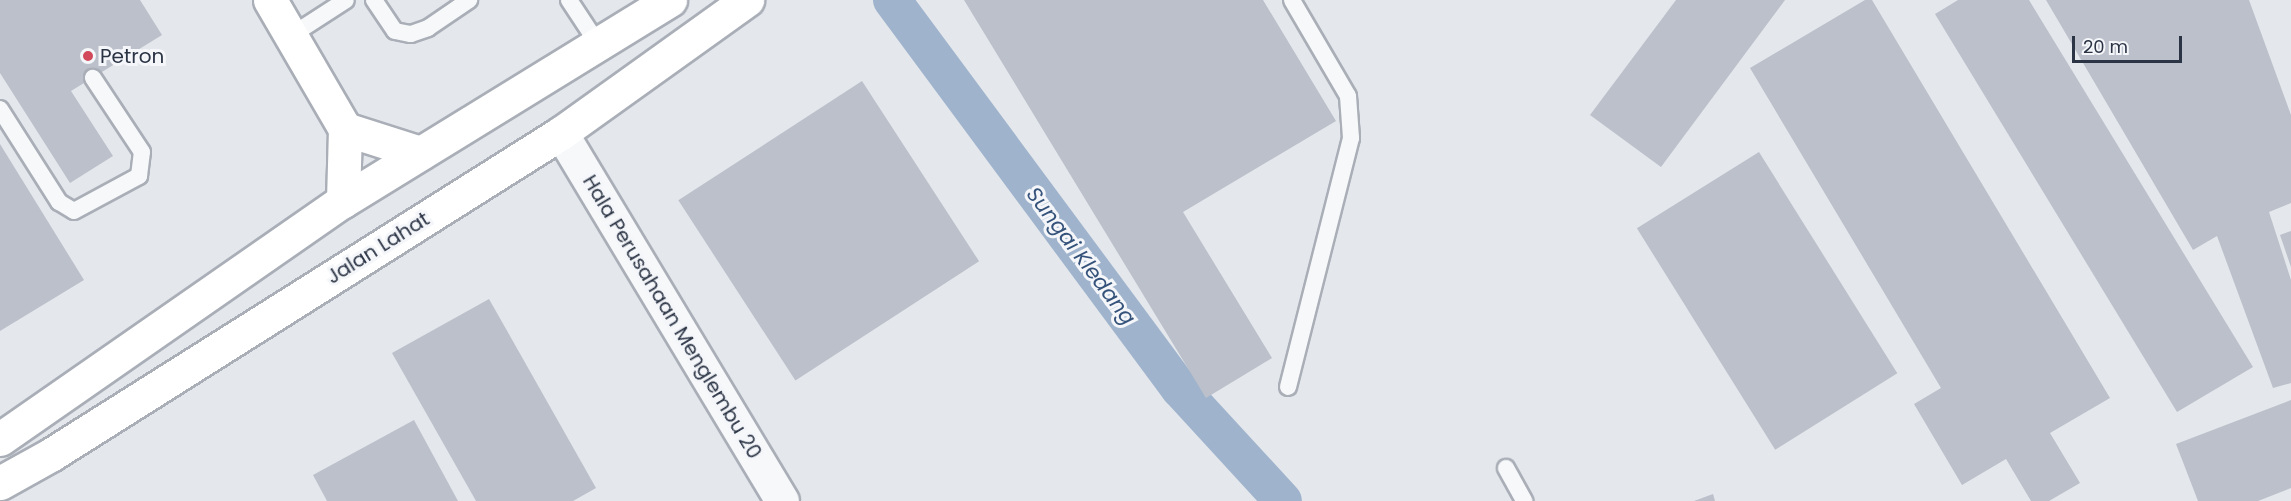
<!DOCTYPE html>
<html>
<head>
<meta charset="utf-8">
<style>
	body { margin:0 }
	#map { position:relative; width:2291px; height:501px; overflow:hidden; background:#e4e7ec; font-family:Poppins,sans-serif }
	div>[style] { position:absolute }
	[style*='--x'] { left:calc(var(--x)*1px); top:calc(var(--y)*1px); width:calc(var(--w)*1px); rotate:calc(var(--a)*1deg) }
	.canal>* { height:38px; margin:-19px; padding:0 19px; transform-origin:19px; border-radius:19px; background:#9fb4cc }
	.building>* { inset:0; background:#bbc0ca; transform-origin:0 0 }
	.roads { filter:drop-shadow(2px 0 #a9aeb7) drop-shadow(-2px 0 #a9aeb7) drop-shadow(0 2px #a9aeb7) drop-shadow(0 -2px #a9aeb7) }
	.lane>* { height:16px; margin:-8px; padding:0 8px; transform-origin:8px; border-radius:8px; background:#f7f8fa }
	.street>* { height:33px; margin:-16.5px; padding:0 16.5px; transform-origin:16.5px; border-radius:16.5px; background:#f7f8fa }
	.secondary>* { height:33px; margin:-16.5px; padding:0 16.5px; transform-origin:16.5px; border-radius:16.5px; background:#fff }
	.primary>* { height:33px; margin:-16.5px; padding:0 16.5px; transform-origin:16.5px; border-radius:16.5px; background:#fff }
	.dots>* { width:16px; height:16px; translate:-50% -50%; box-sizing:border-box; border:3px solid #f4f6f9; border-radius:50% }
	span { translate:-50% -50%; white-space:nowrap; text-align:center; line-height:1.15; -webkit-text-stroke:6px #f4f6f9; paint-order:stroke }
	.poi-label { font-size:20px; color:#2b3445 }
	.left { translate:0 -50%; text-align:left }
	.street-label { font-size:20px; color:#2b3445 }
	.water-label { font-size:21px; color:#34527a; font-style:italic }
	.scale { position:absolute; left:2072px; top:36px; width:110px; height:27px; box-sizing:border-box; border:3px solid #2b3445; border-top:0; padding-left:8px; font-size:18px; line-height:21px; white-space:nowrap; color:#2b3445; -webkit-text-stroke:4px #f4f6f9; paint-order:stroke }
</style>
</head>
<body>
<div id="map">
	<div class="canal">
		<div style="--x:892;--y:0;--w:484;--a:53.5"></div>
		<div style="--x:1180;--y:389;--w:152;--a:47.4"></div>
	</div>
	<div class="building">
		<div style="clip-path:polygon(0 0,140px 0,162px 35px,71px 91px,113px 156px,70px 183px,0 73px)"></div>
		<div style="clip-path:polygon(964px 0,1263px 0,1336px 121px,1183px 212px,1272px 358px,1206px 398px)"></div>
		<div style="clip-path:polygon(1676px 0,1785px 0,1661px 167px,1590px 115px)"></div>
		<div style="clip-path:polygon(1865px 0,1872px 0,2110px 398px,2050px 433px,2080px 483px,2049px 501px,2031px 501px,2006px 459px,1962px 485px,1914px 404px,1941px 388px,1750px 68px)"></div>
		<div style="clip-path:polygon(1958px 0,2029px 0,2253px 367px,2177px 412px,1935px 14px)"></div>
		<div style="clip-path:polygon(2046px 0,2249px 0,2291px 115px,2291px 203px,2269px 212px,2291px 280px,2291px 383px,2273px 388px,2217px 236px,2193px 250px)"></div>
		<div style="left:862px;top:81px;width:215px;height:219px;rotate:57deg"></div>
		<div style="clip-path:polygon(0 144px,84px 280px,0 331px)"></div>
		<div style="left:1759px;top:152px;width:261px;height:144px;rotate:58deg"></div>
		<div style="clip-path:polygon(2291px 231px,2291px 267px,2280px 235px)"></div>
		<div style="clip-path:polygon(489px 299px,596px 488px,573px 501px,476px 501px,392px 353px)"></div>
		<div style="clip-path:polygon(2291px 400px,2291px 488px,2258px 501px,2198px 501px,2176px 444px)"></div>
		<div style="clip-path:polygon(414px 420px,458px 501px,327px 501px,313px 475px)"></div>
		<div style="clip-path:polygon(1713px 494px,1715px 501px,1694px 501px)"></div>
	</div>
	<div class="roads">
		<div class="lane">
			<div style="--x:374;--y:0;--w:37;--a:56"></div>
			<div style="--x:395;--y:31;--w:16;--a:11"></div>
			<div style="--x:411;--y:34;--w:18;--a:-19"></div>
			<div style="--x:428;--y:28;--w:50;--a:-34.3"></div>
			<div style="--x:569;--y:0;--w:53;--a:56.6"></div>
			<div style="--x:292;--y:35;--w:64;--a:-32.9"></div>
			<div style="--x:0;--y:109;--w:110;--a:57.6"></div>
			<div style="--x:59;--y:202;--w:17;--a:31"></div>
			<div style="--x:74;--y:211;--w:74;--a:-28.3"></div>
			<div style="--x:139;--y:176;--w:24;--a:-83"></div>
			<div style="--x:142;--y:152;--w:89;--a:-123.5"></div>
			<div style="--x:1288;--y:387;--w:257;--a:-75.8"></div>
			<div style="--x:1351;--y:138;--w:42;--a:-94.1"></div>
			<div style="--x:1348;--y:96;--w:111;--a:-120.3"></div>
			<div style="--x:1506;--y:468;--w:38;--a:61"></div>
		</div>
		<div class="street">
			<div style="--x:561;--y:133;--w:429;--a:59"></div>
		</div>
		<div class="secondary">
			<div style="--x:270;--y:0;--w:149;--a:59.8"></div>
			<div style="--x:345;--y:129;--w:72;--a:91.6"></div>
			<div style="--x:345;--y:129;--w:79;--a:17.7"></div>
		</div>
		<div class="primary">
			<div style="--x:0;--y:439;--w:417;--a:-34.8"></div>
			<div style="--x:343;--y:201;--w:384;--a:-31.6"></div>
			<div style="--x:0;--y:483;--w:60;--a:-29.1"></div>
			<div style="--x:52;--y:454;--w:602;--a:-32.24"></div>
			<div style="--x:561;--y:133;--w:229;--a:-35.6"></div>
		</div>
	</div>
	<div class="dots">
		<div style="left:88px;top:56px;background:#d1495b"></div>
	</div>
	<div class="poi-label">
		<span class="left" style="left:100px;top:56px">Petron</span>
	</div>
	<div class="street-label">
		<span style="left:378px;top:248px;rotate:-32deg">Jalan Lahat</span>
		<span style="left:672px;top:317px;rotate:59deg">Hala Perusahaan Menglembu 20</span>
	</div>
	<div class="water-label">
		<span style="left:1081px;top:256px;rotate:53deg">Sungai Kledang</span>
	</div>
	<div class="scale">20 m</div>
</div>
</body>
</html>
